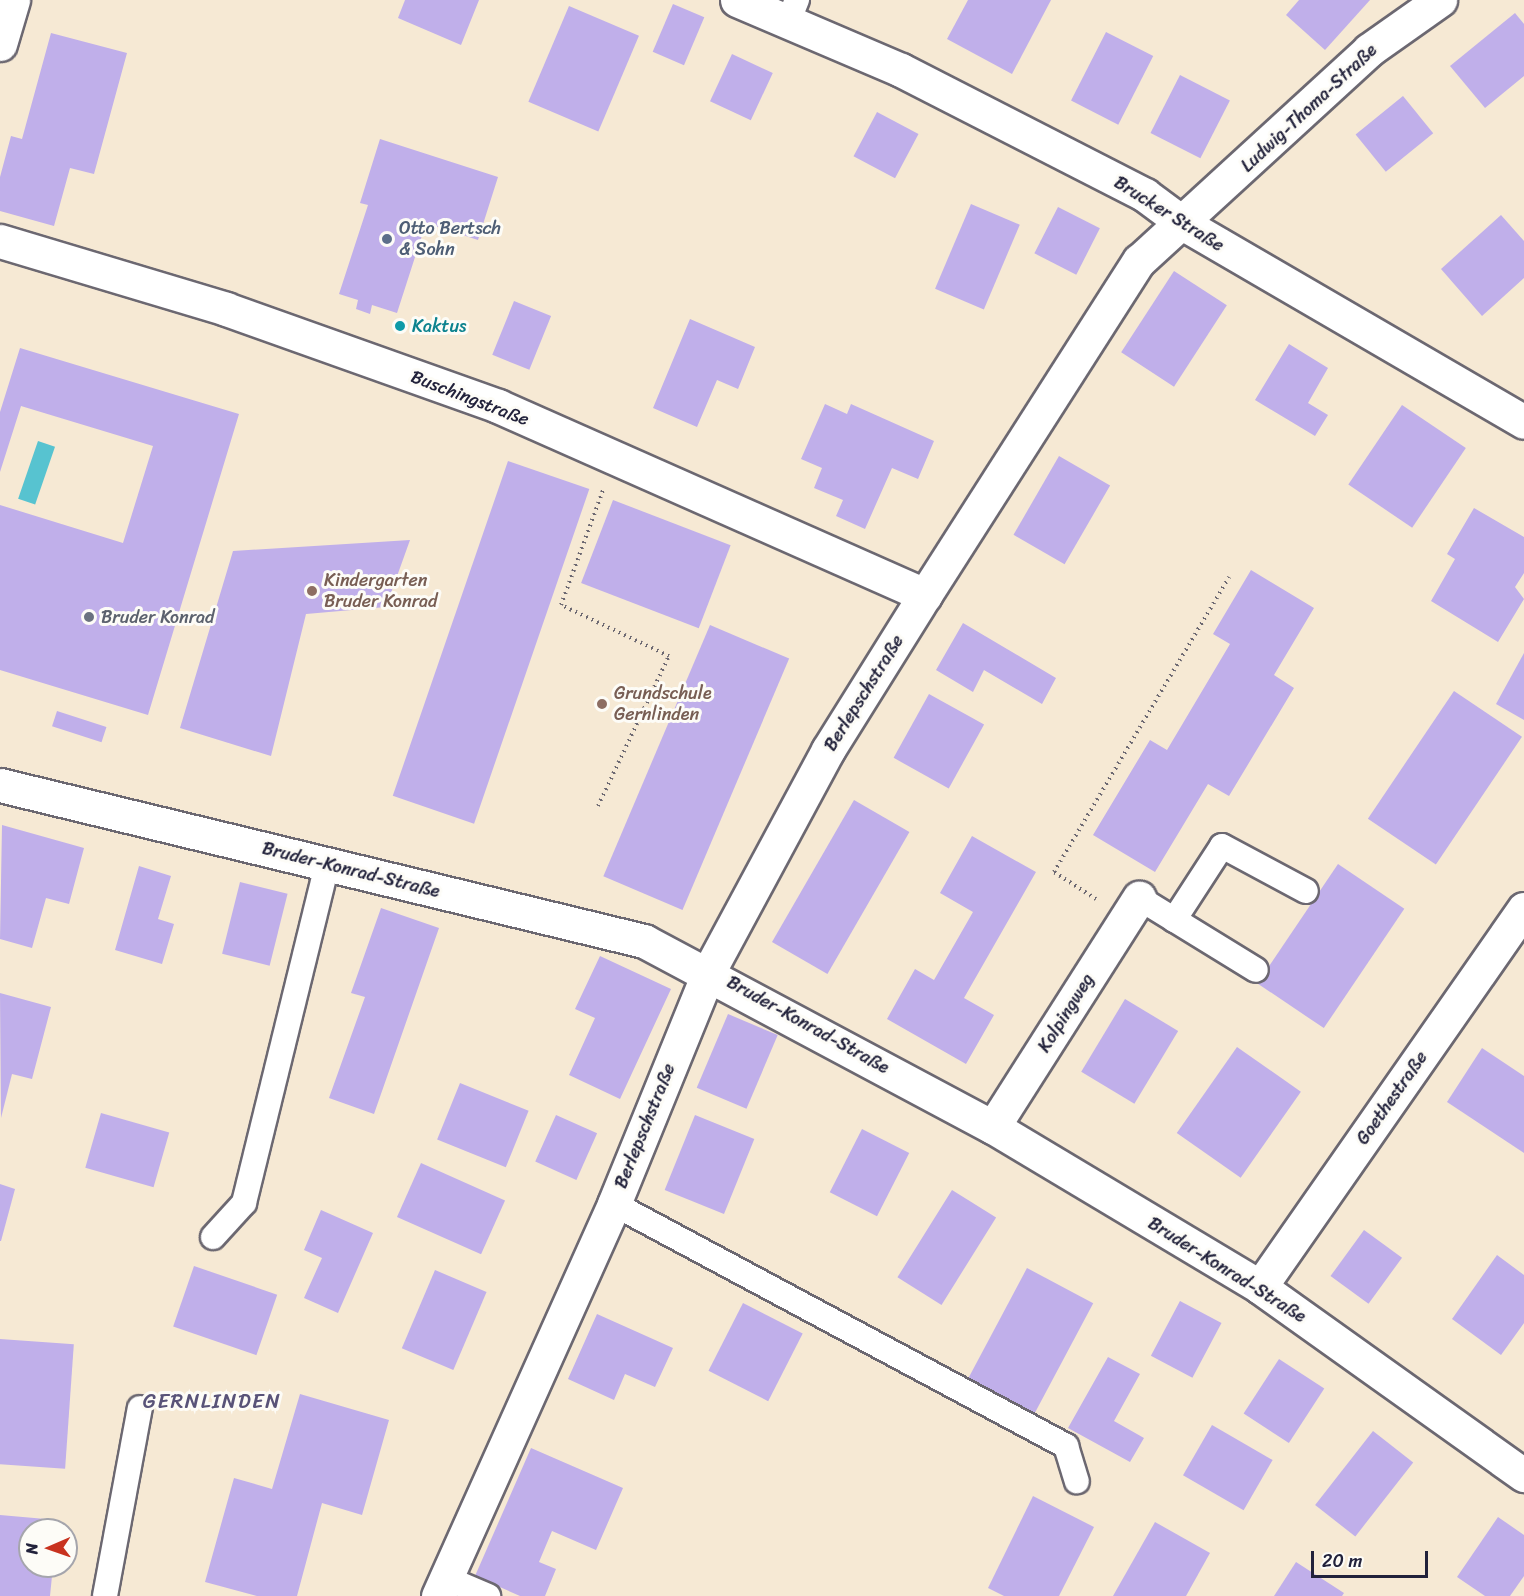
<!DOCTYPE html>
<html>
<head>
<meta charset="utf-8">
<style>
	body { margin:0 }
	#map { position:relative; width:1524px; height:1596px; overflow:hidden; background:#f6e9d4; font-family:Sriracha,sans-serif }
	div>[style] { position:absolute }
	[style*='--x'] { left:calc(var(--x)*1px); top:calc(var(--y)*1px); width:calc(var(--w)*1px); rotate:calc(var(--a)*1deg) }
	.water>* { inset:0; background:#57c3d0; transform-origin:0 0 }
	.building>* { inset:0; background:#c0afea; transform-origin:0 0 }
	.path>* { height:4px; margin-top:-2px; transform-origin:0; background:repeating-linear-gradient(90deg,#6c6871 0 1.5px,transparent 0 6px) }
	.roads { filter:drop-shadow(2px 0 #6c6871) drop-shadow(-2px 0 #6c6871) drop-shadow(0 2px #6c6871) drop-shadow(0 -2px #6c6871) }
	.lane>* { height:24px; margin:-12px; padding:0 12px; transform-origin:12px; border-radius:12px; background:#fff }
	.street>* { height:33px; margin:-16.5px; padding:0 16.5px; transform-origin:16.5px; border-radius:16.5px; background:#fff }
	.dots>* { width:16px; height:16px; translate:-50% -50%; box-sizing:border-box; border:3px solid #fdfcf7; border-radius:50% }
	span { translate:-50% -50%; white-space:nowrap; text-align:center; line-height:1.15; -webkit-text-stroke:6px #fdfcf7; paint-order:stroke }
	.street-label { font-size:18px; color:#22223b }
	.service-label { font-size:18px; color:#4e5e75 }
	.left { translate:0 -50%; text-align:left }
	.culture-label { font-size:18px; color:#0d838f }
	.education-label { font-size:18px; color:#785e54 }
	.worship-label { font-size:18px; color:#5b616d }
	.quarter-label { font-size:21px; color:#595378; letter-spacing:1.5px }
	.north { position:absolute; left:18px; top:1518px; width:60px; height:60px; box-sizing:border-box; background:#fdfcf7; border:2px solid #a5a5ac; border-radius:50%; rotate:268deg; font-size:16px; font-weight:700; line-height:24px; text-align:center; color:#22223b }
	.north::after { content:''; display:block; margin:auto; width:21px; height:27px; background:#c8321e; clip-path:polygon(50% 0,100% 100%,50% 72%,0 100%) }
	.scale { position:absolute; left:1311px; top:1551px; width:117px; height:27px; box-sizing:border-box; border:3px solid #22223b; border-top:0; padding-left:8px; font-size:18px; line-height:21px; white-space:nowrap; color:#22223b; -webkit-text-stroke:4px #fdfcf7; paint-order:stroke }
</style>
</head>
<body>
<div id="map">
	<div class="water">
		<div style="left:38px;top:441px;width:18px;height:61px;rotate:19deg"></div>
	</div>
	<div class="building">
		<div style="clip-path:polygon(405px 0,479px 0,461px 45px,398px 18px)"></div>
		<div style="clip-path:polygon(968px 0,1051px 0,1012px 74px,947px 39px)"></div>
		<div style="clip-path:polygon(1299px 0,1370px 0,1325px 50px,1286px 15px)"></div>
		<div style="left:673px;top:4px;width:34px;height:52px;rotate:23deg"></div>
		<div style="left:569px;top:6px;width:76px;height:104px;rotate:23deg"></div>
		<div style="clip-path:polygon(1515px 13px,1524px 24px,1524px 76px,1485px 108px,1450px 66px)"></div>
		<div style="left:1106px;top:32px;width:53px;height:77px;rotate:27deg"></div>
		<div style="clip-path:polygon(51px 33px,127px 53px,94px 174px,70px 168px,54px 226px,0 211px,0 177px,11px 136px,22px 139px)"></div>
		<div style="left:732px;top:54px;width:45px;height:52px;rotate:25deg"></div>
		<div style="left:1180px;top:75px;width:56px;height:65px;rotate:27deg"></div>
		<div style="left:1403px;top:96px;width:48px;height:61px;rotate:51deg"></div>
		<div style="left:877px;top:112px;width:47px;height:50px;rotate:28deg"></div>
		<div style="clip-path:polygon(380px 139px,498px 177px,478px 240px,426px 223px,397px 313px,372px 305px,370px 314px,356px 309px,358px 300px,339px 294px,368px 205px,360px 203px)"></div>
		<div style="left:971px;top:204px;width:53px;height:92px;rotate:23deg"></div>
		<div style="left:1058px;top:207px;width:47px;height:52px;rotate:27deg"></div>
		<div style="clip-path:polygon(1501px 215px,1524px 241px,1524px 278px,1482px 316px,1441px 269px)"></div>
		<div style="left:1174px;top:271px;width:63px;height:97px;rotate:33deg"></div>
		<div style="left:514px;top:301px;width:40px;height:58px;rotate:22deg"></div>
		<div style="clip-path:polygon(690px 319px,755px 347px,738px 389px,717px 380px,697px 427px,653px 408px)"></div>
		<div style="clip-path:polygon(1289px 344px,1328px 368px,1308px 403px,1328px 415px,1315px 436px,1255px 400px)"></div>
		<div style="clip-path:polygon(20px 348px,239px 414px,148px 715px,0 670px,0 505px,123px 543px,153px 446px,21px 406px,0 472px,0 412px)"></div>
		<div style="clip-path:polygon(825px 404px,847px 414px,851px 404px,934px 441px,918px 479px,892px 468px,865px 529px,836px 516px,843px 500px,814px 488px,822px 468px,801px 459px)"></div>
		<div style="left:1402px;top:405px;width:77px;height:96px;rotate:34deg"></div>
		<div style="left:1059px;top:456px;width:59px;height:91px;rotate:30deg"></div>
		<div style="left:508px;top:461px;width:86px;height:354px;rotate:19deg"></div>
		<div style="left:613px;top:500px;width:126px;height:89px;rotate:21deg"></div>
		<div style="clip-path:polygon(1474px 508px,1524px 537px,1524px 573px,1515px 587px,1524px 599px,1498px 642px,1431px 601px,1455px 559px,1447px 554px)"></div>
		<div style="clip-path:polygon(410px 540px,386px 607px,306px 614px,271px 756px,180px 728px,233px 551px)"></div>
		<div style="clip-path:polygon(1251px 570px,1314px 608px,1274px 675px,1294px 688px,1229px 796px,1208px 784px,1155px 872px,1093px 835px,1150px 740px,1167px 750px,1230px 644px,1213px 634px)"></div>
		<div style="clip-path:polygon(963px 623px,1056px 678px,1042px 704px,984px 670px,973px 692px,936px 670px)"></div>
		<div style="left:710px;top:625px;width:86px;height:273px;rotate:23deg"></div>
		<div style="clip-path:polygon(1524px 653px,1524px 720px,1496px 704px)"></div>
		<div style="left:1454px;top:691px;width:82px;height:154px;rotate:34deg"></div>
		<div style="left:929px;top:694px;width:63px;height:73px;rotate:29deg"></div>
		<div style="left:57px;top:711px;width:52px;height:16px;rotate:18deg"></div>
		<div style="left:854px;top:800px;width:64px;height:164px;rotate:30deg"></div>
		<div style="clip-path:polygon(2px 825px,84px 848px,69px 904px,46px 898px,32px 948px,0 939px)"></div>
		<div style="clip-path:polygon(972px 836px,1036px 872px,964px 998px,994px 1015px,966px 1064px,887px 1019px,915px 969px,934px 980px,973px 912px,940px 893px)"></div>
		<div style="left:1338px;top:864px;width:80px;height:144px;rotate:34deg"></div>
		<div style="clip-path:polygon(139px 866px,171px 876px,158px 919px,174px 924px,162px 964px,115px 950px)"></div>
		<div style="left:240px;top:882px;width:49px;height:74px;rotate:14deg"></div>
		<div style="clip-path:polygon(381px 908px,439px 928px,374px 1114px,329px 1098px,365px 997px,351px 993px)"></div>
		<div style="clip-path:polygon(600px 956px,671px 989px,620px 1099px,569px 1075px,595px 1018px,575px 1009px)"></div>
		<div style="clip-path:polygon(0 993px,51px 1007px,32px 1079px,12px 1074px,1px 1118px)"></div>
		<div style="left:1125px;top:999px;width:62px;height:85px;rotate:31deg"></div>
		<div style="left:728px;top:1014px;width:54px;height:80px;rotate:23deg"></div>
		<div style="left:1237px;top:1047px;width:78px;height:105px;rotate:35deg"></div>
		<div style="clip-path:polygon(1482px 1048px,1524px 1076px,1524px 1153px,1447px 1102px)"></div>
		<div style="left:460px;top:1083px;width:74px;height:61px;rotate:22deg"></div>
		<div style="left:101px;top:1113px;width:71px;height:57px;rotate:16deg"></div>
		<div style="left:556px;top:1115px;width:45px;height:51px;rotate:24deg"></div>
		<div style="left:695px;top:1115px;width:64px;height:81px;rotate:22deg"></div>
		<div style="left:862px;top:1129px;width:53px;height:71px;rotate:27deg"></div>
		<div style="left:421px;top:1163px;width:92px;height:59px;rotate:24deg"></div>
		<div style="clip-path:polygon(0 1184px,15px 1189px,1px 1241px,0 1241px)"></div>
		<div style="left:952px;top:1190px;width:52px;height:103px;rotate:32deg"></div>
		<div style="clip-path:polygon(321px 1210px,373px 1233px,338px 1313px,304px 1298px,322px 1258px,304px 1250px)"></div>
		<div style="left:1364px;top:1230px;width:47px;height:57px;rotate:36deg"></div>
		<div style="clip-path:polygon(1497px 1255px,1524px 1275px,1524px 1323px,1501px 1355px,1452px 1319px)"></div>
		<div style="left:194px;top:1266px;width:88px;height:64px;rotate:19deg"></div>
		<div style="left:1027px;top:1268px;width:75px;height:125px;rotate:28deg"></div>
		<div style="left:435px;top:1270px;width:56px;height:85px;rotate:23deg"></div>
		<div style="left:1180px;top:1301px;width:47px;height:62px;rotate:28deg"></div>
		<div style="left:743px;top:1303px;width:67px;height:76px;rotate:27deg"></div>
		<div style="clip-path:polygon(597px 1314px,673px 1348px,655px 1387px,625px 1374px,614px 1400px,568px 1379px)"></div>
		<div style="left:0;top:1339px;width:74px;height:125px;rotate:4deg"></div>
		<div style="clip-path:polygon(1108px 1357px,1140px 1374px,1114px 1421px,1144px 1438px,1130px 1462px,1068px 1428px)"></div>
		<div style="left:1279px;top:1359px;width:54px;height:65px;rotate:33deg"></div>
		<div style="clip-path:polygon(300px 1394px,389px 1420px,362px 1515px,322px 1503px,297px 1596px,257px 1596px,205px 1582px,234px 1478px,272px 1489px)"></div>
		<div style="left:1212px;top:1425px;width:70px;height:58px;rotate:30deg"></div>
		<div style="left:1373px;top:1431px;width:51px;height:94px;rotate:38deg"></div>
		<div style="clip-path:polygon(531px 1448px,623px 1488px,596px 1550px,552px 1531px,539px 1562px,556px 1569px,545px 1596px,520px 1596px,475px 1576px)"></div>
		<div style="clip-path:polygon(1033px 1496px,1094px 1527px,1059px 1596px,1004px 1596px,988px 1588px)"></div>
		<div style="clip-path:polygon(0 1515px,57px 1520px,56px 1530px,30px 1530px,30px 1566px,53px 1566px,50px 1596px,0 1596px)"></div>
		<div style="clip-path:polygon(1498px 1517px,1524px 1535px,1524px 1576px,1510px 1596px,1485px 1596px,1457px 1577px)"></div>
		<div style="clip-path:polygon(1155px 1522px,1210px 1553px,1186px 1596px,1113px 1596px)"></div>
		<div style="clip-path:polygon(1296px 1562px,1344px 1593px,1342px 1596px,1274px 1596px)"></div>
	</div>
	<div class="path">
		<div style="--x:598;--y:806;--w:166;--a:-64.7"></div>
		<div style="--x:669;--y:656;--w:119;--a:-154.7"></div>
		<div style="--x:561;--y:605;--w:122;--a:-69.9"></div>
		<div style="--x:1096;--y:899;--w:50;--a:-147.3"></div>
		<div style="--x:1054;--y:872;--w:343;--a:-59.3"></div>
	</div>
	<div class="roads">
		<div class="lane">
			<div style="--x:788;--y:22;--w:24;--a:-68"></div>
			<div style="--x:1139;--y:898;--w:137;--a:31.6"></div>
			<div style="--x:1174;--y:920;--w:88;--a:-57"></div>
			<div style="--x:1222;--y:846;--w:95;--a:28.2"></div>
			<div style="--x:614;--y:1204;--w:513;--a:28.16"></div>
			<div style="--x:1066;--y:1446;--w:37;--a:73"></div>
			<div style="--x:213;--y:1237;--w:46;--a:-47.6"></div>
			<div style="--x:244;--y:1203;--w:349;--a:-76.2"></div>
			<div style="--x:446;--y:1578;--w:46;--a:23.2"></div>
			<div style="--x:105;--y:1596;--w:191;--a:-79.5"></div>
		</div>
		<div class="street">
			<div style="--x:737;--y:0;--w:178;--a:23.1"></div>
			<div style="--x:901;--y:70;--w:274;--a:27.1"></div>
			<div style="--x:1145;--y:195;--w:49;--a:36.6"></div>
			<div style="--x:1184;--y:224;--w:393;--a:30.2"></div>
			<div style="--x:0;--y:44;--w:46;--a:-73.5"></div>
			<div style="--x:0;--y:241;--w:236;--a:16.7"></div>
			<div style="--x:226;--y:309;--w:289;--a:19.6"></div>
			<div style="--x:498;--y:406;--w:467;--a:23.9"></div>
			<div style="--x:0;--y:785;--w:663;--a:13.62"></div>
			<div style="--x:644;--y:941;--w:395;--a:28.1"></div>
			<div style="--x:993;--y:1127;--w:311;--a:30.9"></div>
			<div style="--x:1260;--y:1287;--w:324;--a:35.5"></div>
			<div style="--x:993;--y:1127;--w:272;--a:-57.5"></div>
			<div style="--x:1260;--y:1287;--w:461;--a:-55.1"></div>
			<div style="--x:438;--y:1596;--w:430;--a:-65.8"></div>
			<div style="--x:614;--y:1204;--w:252;--a:-67.8"></div>
			<div style="--x:709;--y:971;--w:251;--a:-61.7"></div>
			<div style="--x:828;--y:750;--w:183;--a:-58"></div>
			<div style="--x:925;--y:595;--w:397;--a:-57.4"></div>
			<div style="--x:1139;--y:261;--w:312;--a:-42.5"></div>
			<div style="--x:1369;--y:50;--w:87;--a:-35.2"></div>
		</div>
	</div>
	<div class="dots">
		<div style="left:387px;top:239px;background:#5c6f8a"></div>
		<div style="left:400px;top:326px;background:#0f9aa8"></div>
		<div style="left:312px;top:591px;background:#8d6e63"></div>
		<div style="left:89px;top:617px;background:#6b7280"></div>
		<div style="left:602px;top:704px;background:#8d6e63"></div>
	</div>
	<div class="street-label">
		<span style="left:1309px;top:108px;rotate:-43deg">Ludwig-Thoma-Straße</span>
		<span style="left:1169px;top:214px;rotate:32deg">Brucker Straße</span>
		<span style="left:470px;top:398px;rotate:21deg">Buschingstraße</span>
		<span style="left:864px;top:693px;rotate:-58deg">Berlepschstraße</span>
		<span style="left:351px;top:870px;rotate:14deg">Bruder-Konrad-Straße</span>
		<span style="left:1066px;top:1013px;rotate:-58deg">Kolpingweg</span>
		<span style="left:808px;top:1025px;rotate:29deg">Bruder-Konrad-Straße</span>
		<span style="left:1392px;top:1098px;rotate:-55deg">Goethestraße</span>
		<span style="left:645px;top:1126px;rotate:-68deg">Berlepschstraße</span>
		<span style="left:1227px;top:1270px;rotate:32deg">Bruder-Konrad-Straße</span>
	</div>
	<div class="service-label">
		<span class="left" style="left:399px;top:239px">Otto Bertsch<br>&amp; Sohn</span>
	</div>
	<div class="culture-label">
		<span class="left" style="left:412px;top:326px">Kaktus</span>
	</div>
	<div class="education-label">
		<span class="left" style="left:324px;top:591px">Kindergarten<br>Bruder Konrad</span>
		<span class="left" style="left:614px;top:704px">Grundschule<br>Gernlinden</span>
	</div>
	<div class="worship-label">
		<span class="left" style="left:101px;top:617px">Bruder Konrad</span>
	</div>
	<div class="quarter-label">
		<span style="left:212px;top:1401px">GERNLINDEN</span>
	</div>
	<div class="north">N</div>
	<div class="scale">20 m</div>
</div>
</body>
</html>
